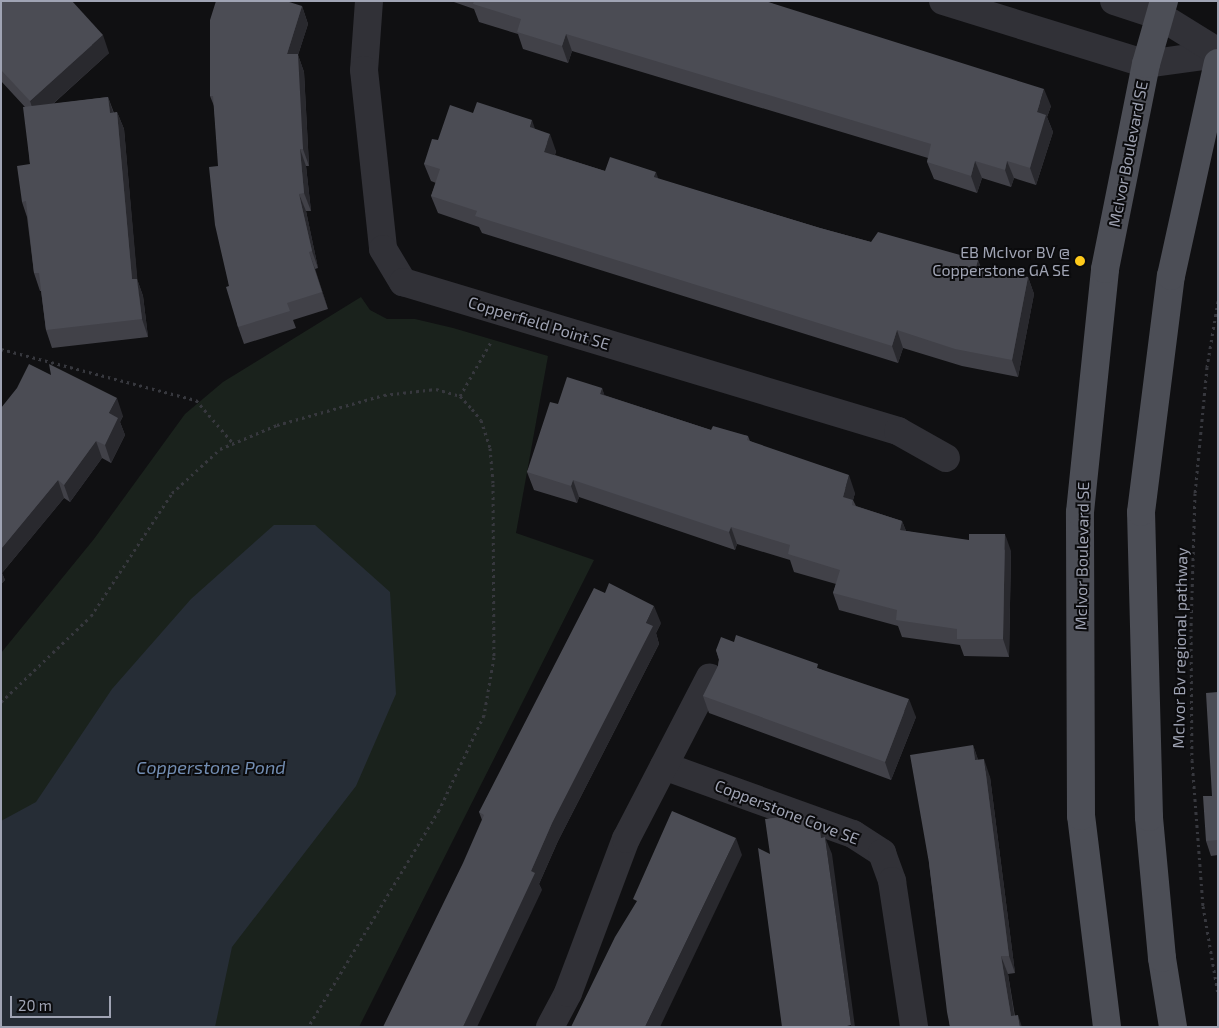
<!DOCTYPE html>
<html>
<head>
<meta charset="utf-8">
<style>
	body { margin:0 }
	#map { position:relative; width:1219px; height:1028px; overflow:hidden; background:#101012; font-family:"Exo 2",sans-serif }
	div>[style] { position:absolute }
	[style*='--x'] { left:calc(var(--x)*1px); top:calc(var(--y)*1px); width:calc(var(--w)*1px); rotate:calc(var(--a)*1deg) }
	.green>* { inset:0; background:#1a221c }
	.water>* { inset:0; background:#262d36 }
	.path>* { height:3px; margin-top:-1.5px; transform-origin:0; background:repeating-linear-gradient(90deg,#37383e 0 2.5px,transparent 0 6.5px) }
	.minor>* { height:28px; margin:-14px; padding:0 14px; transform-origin:14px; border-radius:14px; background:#313137 }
	.major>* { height:28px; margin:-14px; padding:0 14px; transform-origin:14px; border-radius:14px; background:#4c4e56 }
	.wall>* { inset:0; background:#414148 }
	.shaded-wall>* { inset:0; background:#29292e }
	.building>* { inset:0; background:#4b4c54 }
	.dots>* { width:14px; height:14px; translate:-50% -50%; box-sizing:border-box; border:2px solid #0b0b0d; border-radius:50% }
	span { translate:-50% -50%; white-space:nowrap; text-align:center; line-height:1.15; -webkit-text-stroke:4px #0b0b0d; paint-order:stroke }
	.street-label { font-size:16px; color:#a0a4b4 }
	.poi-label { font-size:16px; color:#a0a4b4 }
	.right { translate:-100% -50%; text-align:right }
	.water-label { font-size:18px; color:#738eb3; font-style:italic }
	.frame { position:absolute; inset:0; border:2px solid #a0a4b4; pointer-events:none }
	.scale { position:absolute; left:10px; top:996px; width:101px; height:22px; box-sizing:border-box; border:2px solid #a0a4b4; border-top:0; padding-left:6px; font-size:15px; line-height:18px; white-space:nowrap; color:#a0a4b4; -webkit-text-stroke:4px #0b0b0d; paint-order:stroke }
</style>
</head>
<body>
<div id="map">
	<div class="green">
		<div style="clip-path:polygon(361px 297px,370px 310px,387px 319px,415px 319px,453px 328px,548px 356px,516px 533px,594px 560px,359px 1027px,1px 1027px,1px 653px,94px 539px,185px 414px,223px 382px)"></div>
	</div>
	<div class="water">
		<div style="clip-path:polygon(274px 525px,315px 525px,390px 592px,396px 694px,356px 786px,232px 947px,215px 1027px,1px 1027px,1px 821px,36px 802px,112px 689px,191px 599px)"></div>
	</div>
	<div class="path">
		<div style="--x:1218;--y:301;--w:67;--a:99.5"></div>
		<div style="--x:1207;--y:367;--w:127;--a:95.4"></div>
		<div style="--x:1195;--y:493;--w:136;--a:91.7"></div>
		<div style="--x:1191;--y:629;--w:131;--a:89.6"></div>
		<div style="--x:1192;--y:760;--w:146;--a:85.7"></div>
		<div style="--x:1203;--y:906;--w:89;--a:80.3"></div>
		<div style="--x:1;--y:349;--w:202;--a:14.7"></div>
		<div style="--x:196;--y:400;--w:55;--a:49.4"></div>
		<div style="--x:460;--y:396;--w:64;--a:-60.3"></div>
		<div style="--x:1;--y:702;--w:124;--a:-43.7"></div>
		<div style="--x:91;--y:616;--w:147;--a:-56.6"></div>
		<div style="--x:172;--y:493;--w:65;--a:-42.5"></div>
		<div style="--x:220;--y:449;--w:62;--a:-22.8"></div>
		<div style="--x:277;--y:425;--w:111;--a:-15.7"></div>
		<div style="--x:384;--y:395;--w:52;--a:-6.6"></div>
		<div style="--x:436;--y:389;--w:25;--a:16"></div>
		<div style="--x:460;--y:396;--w:18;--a:47"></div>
		<div style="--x:472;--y:409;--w:14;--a:51"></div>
		<div style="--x:481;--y:420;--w:29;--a:72"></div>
		<div style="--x:490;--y:448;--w:36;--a:85"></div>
		<div style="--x:493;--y:484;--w:173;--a:89.7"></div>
		<div style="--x:494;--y:657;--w:59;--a:99.8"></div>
		<div style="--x:484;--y:715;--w:105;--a:115.3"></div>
		<div style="--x:439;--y:810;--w:253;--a:121.1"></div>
	</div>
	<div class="minor">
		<div style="--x:369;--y:1;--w:69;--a:94.1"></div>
		<div style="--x:364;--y:70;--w:180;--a:83.9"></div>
		<div style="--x:383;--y:249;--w:39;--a:59"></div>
		<div style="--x:403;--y:282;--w:517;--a:16.75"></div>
		<div style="--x:898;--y:431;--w:55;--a:29.4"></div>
		<div style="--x:943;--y:1;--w:213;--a:17.2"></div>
		<div style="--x:1146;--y:64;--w:73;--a:-7.9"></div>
		<div style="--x:1114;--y:1;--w:48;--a:18.1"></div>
		<div style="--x:1160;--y:16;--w:68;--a:31.8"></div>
		<div style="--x:664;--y:766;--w:201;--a:19.8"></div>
		<div style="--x:853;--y:834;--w:35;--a:33"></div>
		<div style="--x:882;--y:853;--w:30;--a:70"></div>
		<div style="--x:892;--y:881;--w:148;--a:81.4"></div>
		<div style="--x:550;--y:1027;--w:38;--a:-62"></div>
		<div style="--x:568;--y:993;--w:165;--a:-69.4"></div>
		<div style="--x:626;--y:839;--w:182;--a:-62.6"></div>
	</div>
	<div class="major">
		<div style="--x:1107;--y:1027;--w:213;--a:-97"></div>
		<div style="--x:1081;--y:816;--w:304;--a:-90.2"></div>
		<div style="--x:1080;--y:512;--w:244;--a:-84.1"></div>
		<div style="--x:1105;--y:269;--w:209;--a:-78.7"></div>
		<div style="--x:1146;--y:64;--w:66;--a:-74.1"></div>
		<div style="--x:1173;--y:1027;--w:70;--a:-99.1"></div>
		<div style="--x:1162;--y:958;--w:142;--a:-95.3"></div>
		<div style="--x:1149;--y:817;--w:305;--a:-91.5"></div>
		<div style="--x:1141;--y:512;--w:238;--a:-82.8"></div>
		<div style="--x:1171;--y:276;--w:218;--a:-77.6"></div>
	</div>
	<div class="wall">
		<div style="clip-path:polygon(1px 1px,109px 53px,53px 104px,108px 97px,114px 113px,117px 112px,124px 129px,137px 279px,143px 296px,148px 337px,52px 348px,46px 330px,41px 291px,40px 291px,34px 273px,27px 217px,22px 202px,30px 164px,25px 107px,1px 81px)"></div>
		<div style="clip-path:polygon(451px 1px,765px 1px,1051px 106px,1047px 117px,1053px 132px,1036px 185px,1014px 178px,1011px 187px,982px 178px,977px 193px,934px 179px,927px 162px,928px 158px,572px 51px,568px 63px,523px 49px,518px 34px,479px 22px,474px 9px)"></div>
		<div style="clip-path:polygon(302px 6px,308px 24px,298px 55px,304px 72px,309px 166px,306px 166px,311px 211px,306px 211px,318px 268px,315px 269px,328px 309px,293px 320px,296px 328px,244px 344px,238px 327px,229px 286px,214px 106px,210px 96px)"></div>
		<div style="clip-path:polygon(473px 113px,535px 129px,556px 151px,555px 155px,605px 171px,658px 179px,820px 228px,871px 242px,978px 260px,981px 268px,1028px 277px,1034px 294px,1018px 377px,962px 366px,903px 348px,898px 363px,482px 233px,479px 227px,438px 213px,431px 196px,436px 183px,431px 181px,424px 164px,438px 140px)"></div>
		<div style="clip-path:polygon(602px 388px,604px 395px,711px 430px,748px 436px,750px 441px,855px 493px,853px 500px,856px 506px,902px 521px,906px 531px,1011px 551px,1009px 657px,964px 656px,960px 645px,902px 637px,898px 626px,839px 610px,833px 593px,836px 584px,794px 572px,790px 560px,737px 544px,735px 550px,579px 497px,577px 503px,534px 490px,527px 472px,558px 404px)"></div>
		<div style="clip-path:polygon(1px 408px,123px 416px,120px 422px,125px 435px,111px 463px,102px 458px,70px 502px,64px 498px,2px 573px,5px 580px,1px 584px)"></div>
		<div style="clip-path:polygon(661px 623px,656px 633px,659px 644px,558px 841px,539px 884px,542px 890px,482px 820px,479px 812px)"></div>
		<div style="clip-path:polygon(734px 642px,820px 669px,916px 717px,891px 780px,709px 713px,703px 696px,718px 666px,719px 660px,716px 650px)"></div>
		<div style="clip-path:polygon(1218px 692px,1218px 855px,1211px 856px,1206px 841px,1212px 796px)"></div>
		<div style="clip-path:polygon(973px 745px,978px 760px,990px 777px,1015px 973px,1008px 974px,1015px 1016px,950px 1027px,929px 863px)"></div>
	</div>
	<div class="shaded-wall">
		<div style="clip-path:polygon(302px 6px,308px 24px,298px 55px,304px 72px,309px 166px,303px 149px,287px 54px)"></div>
		<div style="clip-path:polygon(566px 34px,572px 51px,568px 63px,562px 46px)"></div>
		<div style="clip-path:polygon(103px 35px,109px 53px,36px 119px,30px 101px)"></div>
		<div style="clip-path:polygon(1044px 89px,1051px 106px,1047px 117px,1053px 132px,1036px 185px,1030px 168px,1037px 112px)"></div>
		<div style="clip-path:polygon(108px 97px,114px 115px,110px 113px)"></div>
		<div style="clip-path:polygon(117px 112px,124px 129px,139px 297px,132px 279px)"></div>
		<div style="clip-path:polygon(532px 120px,538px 138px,530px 127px)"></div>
		<div style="clip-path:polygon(550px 134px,556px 151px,550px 169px,544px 152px)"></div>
		<div style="clip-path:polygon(300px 149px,306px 166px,311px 211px,304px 193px)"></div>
		<div style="clip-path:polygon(975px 161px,982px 178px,977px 193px,971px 176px)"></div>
		<div style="clip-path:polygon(1007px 161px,1014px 178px,1011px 187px,1005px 170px)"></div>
		<div style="clip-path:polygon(656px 172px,662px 189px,654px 177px)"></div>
		<div style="clip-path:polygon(299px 194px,306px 211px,318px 268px,312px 251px)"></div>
		<div style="clip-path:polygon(309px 252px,315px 269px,328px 309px,322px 292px)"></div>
		<div style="clip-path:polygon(978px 260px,984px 278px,976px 267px)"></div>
		<div style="clip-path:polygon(1028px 277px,1034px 294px,1018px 377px,1012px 360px)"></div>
		<div style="clip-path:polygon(137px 279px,143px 296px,148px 337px,142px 319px)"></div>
		<div style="clip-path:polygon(897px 330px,903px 348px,898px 363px,892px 346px)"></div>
		<div style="clip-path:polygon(602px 388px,608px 405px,600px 394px)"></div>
		<div style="clip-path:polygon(117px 398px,123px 416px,120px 422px,125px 435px,111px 463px,105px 445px,109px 413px)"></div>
		<div style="clip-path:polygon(96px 441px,102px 458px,70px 502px,64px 485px)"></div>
		<div style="clip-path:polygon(849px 475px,855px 493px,849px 514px,843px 497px)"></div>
		<div style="clip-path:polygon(58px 480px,64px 498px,2px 573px,5px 580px,1px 584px,1px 549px)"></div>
		<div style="clip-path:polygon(573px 480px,579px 497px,577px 503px,571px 486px)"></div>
		<div style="clip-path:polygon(902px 521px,909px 538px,900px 530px)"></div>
		<div style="clip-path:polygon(731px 527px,737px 544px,735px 550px,729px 532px)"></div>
		<div style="clip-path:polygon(1005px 534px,1011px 551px,1009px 657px,1003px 639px)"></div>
		<div style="clip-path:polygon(654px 606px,661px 623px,656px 633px,659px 644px,558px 841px,539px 884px,542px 890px,477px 1027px,463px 1027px,552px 823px)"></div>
		<div style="clip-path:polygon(909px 699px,916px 717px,891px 780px,885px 762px)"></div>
		<div style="clip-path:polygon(973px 745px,979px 762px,975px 760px)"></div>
		<div style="clip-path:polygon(984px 759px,990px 777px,1015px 973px,1009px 956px)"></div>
		<div style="clip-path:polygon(819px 823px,825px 841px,821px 838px)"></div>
		<div style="clip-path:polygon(825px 837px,832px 854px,855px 1027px,851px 1027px,851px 1025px)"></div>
		<div style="clip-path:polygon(736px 838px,742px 855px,660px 1027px,645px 1027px)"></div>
		<div style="clip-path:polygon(1001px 956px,1008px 974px,1016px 1027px,1011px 1016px)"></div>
		<div style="clip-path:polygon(1018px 1015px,1022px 1027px,1020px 1027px)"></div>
	</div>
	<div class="building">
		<div style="clip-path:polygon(1px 1px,72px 1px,103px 35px,30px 101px,1px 70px)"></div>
		<div style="clip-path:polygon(216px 1px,286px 1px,302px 6px,287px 54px,298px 54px,303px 149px,300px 149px,304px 193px,299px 194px,312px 251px,309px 252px,322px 292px,287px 303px,290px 311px,238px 327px,226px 287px,229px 286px,215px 225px,209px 167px,218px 166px,213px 96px,210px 96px,210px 20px)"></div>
		<div style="clip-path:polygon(474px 1px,765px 1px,1044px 89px,1037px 112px,1046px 115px,1030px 168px,1007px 161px,1005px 170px,975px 161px,971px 176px,927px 162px,931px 144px,566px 34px,562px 46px,517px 32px,521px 19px,473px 4px)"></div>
		<div style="clip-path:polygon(108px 97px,110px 113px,117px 112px,132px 279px,137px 279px,142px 319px,46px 330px,39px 273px,34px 273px,26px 201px,22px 202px,17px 166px,30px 164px,23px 107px)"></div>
		<div style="clip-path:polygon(477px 102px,532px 120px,530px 127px,550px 134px,544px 152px,605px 171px,610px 157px,656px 172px,654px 177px,820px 228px,871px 242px,878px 232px,978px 260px,976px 267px,1028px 277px,1012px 360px,955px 349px,897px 330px,892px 346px,475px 216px,477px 211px,431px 196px,440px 169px,424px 164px,432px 139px,438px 140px,450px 105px,473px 113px)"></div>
		<div style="clip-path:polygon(29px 364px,51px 375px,49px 364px,117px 398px,109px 413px,118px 418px,105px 445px,96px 441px,64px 485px,58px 480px,1px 549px,1px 408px,17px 388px)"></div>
		<div style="clip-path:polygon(567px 377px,602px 388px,600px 394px,711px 430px,713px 426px,748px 436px,747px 440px,849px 475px,843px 497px,853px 500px,852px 505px,902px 521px,900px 530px,969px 540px,969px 534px,1005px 534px,1003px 639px,957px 639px,957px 629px,896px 620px,897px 610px,833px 593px,840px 570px,788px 554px,790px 545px,731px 527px,729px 532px,573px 480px,571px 486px,527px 472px,550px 402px,558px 404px)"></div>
		<div style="clip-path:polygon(609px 583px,654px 606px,646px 623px,653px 626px,552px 823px,531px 871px,535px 873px,463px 1027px,383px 1027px,463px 863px,484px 815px,479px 812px,594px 588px,605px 593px)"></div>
		<div style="clip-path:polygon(736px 635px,818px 664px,817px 668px,909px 699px,885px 762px,703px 696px,718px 666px,719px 659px,716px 650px,721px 637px,734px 642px)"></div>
		<div style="clip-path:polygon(1218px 692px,1218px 840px,1206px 841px,1203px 796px,1212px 796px,1206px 693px)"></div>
		<div style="clip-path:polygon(973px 745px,975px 760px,984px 759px,1009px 956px,1001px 956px,1011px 1016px,1018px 1015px,1020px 1027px,950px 1027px,947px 1012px,929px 863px,910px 755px)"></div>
		<div style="clip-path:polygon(672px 811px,736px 838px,645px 1027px,571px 1027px,615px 937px,637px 901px,633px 899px)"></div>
		<div style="clip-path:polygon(796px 815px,819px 823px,821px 838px,825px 837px,851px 1025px,843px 1027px,782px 1027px,758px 848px,770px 854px,765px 819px)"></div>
	</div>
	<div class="dots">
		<div style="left:1080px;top:261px;background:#ffca1b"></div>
	</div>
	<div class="street-label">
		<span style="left:1128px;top:154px;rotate:-79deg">McIvor Boulevard SE</span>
		<span style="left:539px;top:323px;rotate:17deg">Copperfield Point SE</span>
		<span style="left:1082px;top:556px;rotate:-89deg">McIvor Boulevard SE</span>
		<span style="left:1180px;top:648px;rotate:-89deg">McIvor Bv regional pathway</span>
		<span style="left:787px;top:812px;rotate:21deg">Copperstone Cove SE</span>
	</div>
	<div class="poi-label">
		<span class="right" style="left:1070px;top:261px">EB McIvor BV @<br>Copperstone GA SE</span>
	</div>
	<div class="water-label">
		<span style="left:211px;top:767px">Copperstone Pond</span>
	</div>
	<div class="frame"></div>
	<div class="scale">20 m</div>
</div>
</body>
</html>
